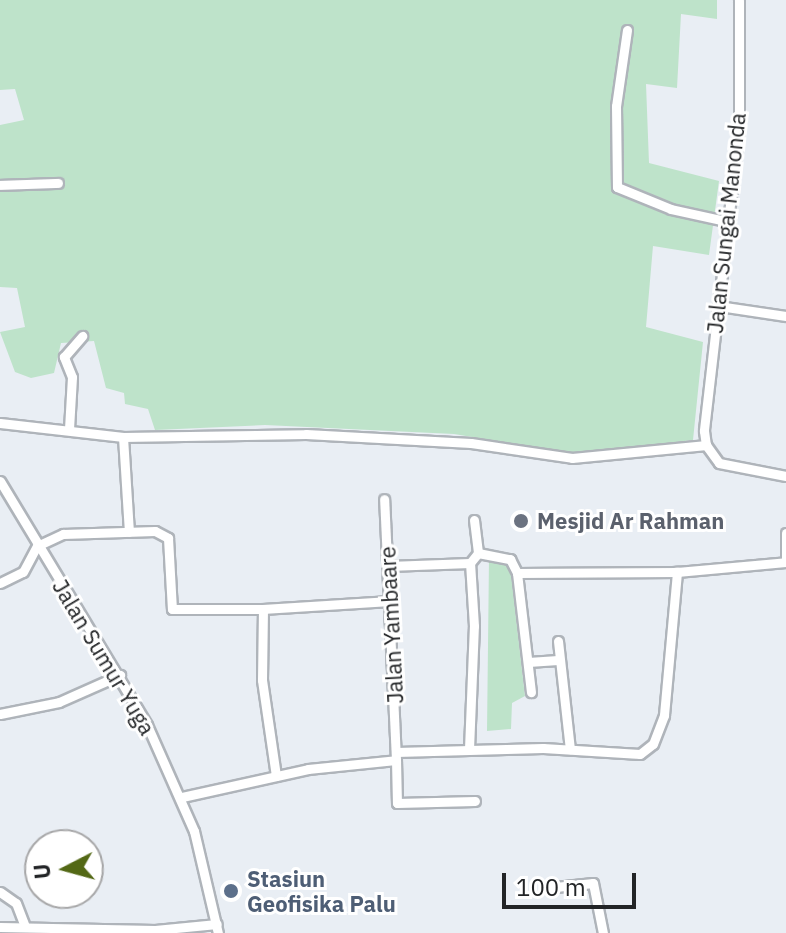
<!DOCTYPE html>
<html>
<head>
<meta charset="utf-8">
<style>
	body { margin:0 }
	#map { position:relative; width:786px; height:933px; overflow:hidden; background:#e9eef4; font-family:"IBM Plex Sans",sans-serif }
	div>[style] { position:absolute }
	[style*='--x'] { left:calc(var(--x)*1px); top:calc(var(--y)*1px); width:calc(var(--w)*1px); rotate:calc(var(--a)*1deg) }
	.green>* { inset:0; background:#bee3ca }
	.roads { filter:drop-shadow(2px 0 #afb4ba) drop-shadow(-2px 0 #afb4ba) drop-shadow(0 2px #afb4ba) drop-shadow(0 -2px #afb4ba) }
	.street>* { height:9px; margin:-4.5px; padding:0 4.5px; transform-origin:4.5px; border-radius:4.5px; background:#fff }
	.dots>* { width:22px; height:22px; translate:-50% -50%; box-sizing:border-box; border:4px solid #fff; border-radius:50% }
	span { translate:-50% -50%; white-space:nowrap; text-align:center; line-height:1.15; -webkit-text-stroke:6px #fff; paint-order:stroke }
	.street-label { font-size:22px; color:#222426 }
	.worship-label { font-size:22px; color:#5b616d; font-weight:700 }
	.left { translate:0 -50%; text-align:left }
	.service-label { font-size:22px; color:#4e5e75; font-weight:700 }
	.north { position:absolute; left:24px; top:829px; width:80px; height:80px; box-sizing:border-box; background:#fff; border:2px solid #a7a7a8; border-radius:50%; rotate:264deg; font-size:22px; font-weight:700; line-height:32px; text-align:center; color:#222426 }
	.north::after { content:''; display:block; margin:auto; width:28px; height:36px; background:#536815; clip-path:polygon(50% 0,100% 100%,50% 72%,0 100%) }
	.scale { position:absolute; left:502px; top:873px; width:134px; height:36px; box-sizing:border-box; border:4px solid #222426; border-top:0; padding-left:10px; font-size:24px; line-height:28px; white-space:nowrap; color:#222426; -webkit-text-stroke:6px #fff; paint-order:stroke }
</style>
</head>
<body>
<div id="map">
	<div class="green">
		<div style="clip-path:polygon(0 0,717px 0,717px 19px,681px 14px,677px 88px,646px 84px,649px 163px,719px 181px,709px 255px,653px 246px,646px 327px,703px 342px,693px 440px,575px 454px,454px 434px,265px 425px,155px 430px,148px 409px,125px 404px,124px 393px,106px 388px,94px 341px,61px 343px,54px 373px,31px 378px,15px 372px,0 332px,25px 327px,17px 288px,0 287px,0 125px,24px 120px,15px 89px,0 90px)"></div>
		<div style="clip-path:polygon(489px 558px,510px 566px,525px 696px,512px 703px,511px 729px,487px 731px)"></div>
	</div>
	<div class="roads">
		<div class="street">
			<div style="--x:739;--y:0;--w:127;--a:90"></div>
			<div style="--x:739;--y:127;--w:306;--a:96.6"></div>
			<div style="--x:704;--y:431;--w:14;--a:82"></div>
			<div style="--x:706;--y:445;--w:22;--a:54"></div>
			<div style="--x:719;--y:463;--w:68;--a:11"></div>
			<div style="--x:627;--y:30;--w:77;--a:98.2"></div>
			<div style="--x:616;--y:106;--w:81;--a:89.3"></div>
			<div style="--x:617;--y:187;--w:58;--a:22.2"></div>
			<div style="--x:671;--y:209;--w:60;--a:12.4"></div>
			<div style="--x:0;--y:185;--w:58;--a:-2"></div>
			<div style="--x:719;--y:306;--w:68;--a:8.5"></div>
			<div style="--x:0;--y:423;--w:124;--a:6.5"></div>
			<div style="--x:123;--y:437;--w:183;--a:-0.9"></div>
			<div style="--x:306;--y:434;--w:165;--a:3.1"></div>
			<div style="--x:471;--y:443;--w:102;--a:8.4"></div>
			<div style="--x:572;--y:458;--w:135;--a:-5.5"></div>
			<div style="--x:69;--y:429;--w:52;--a:-86.7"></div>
			<div style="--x:72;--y:377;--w:22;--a:-112"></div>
			<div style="--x:64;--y:357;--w:28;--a:-49"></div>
			<div style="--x:123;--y:437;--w:95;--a:86.4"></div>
			<div style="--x:0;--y:481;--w:285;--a:58.9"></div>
			<div style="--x:147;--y:725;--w:116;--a:66.1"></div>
			<div style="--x:194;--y:831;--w:105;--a:76.8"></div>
			<div style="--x:474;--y:520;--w:33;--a:83"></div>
			<div style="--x:786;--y:533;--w:27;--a:90"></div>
			<div style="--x:388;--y:566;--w:82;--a:-2.1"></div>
			<div style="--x:517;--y:573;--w:120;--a:83.3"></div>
			<div style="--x:0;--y:583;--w:25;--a:-26"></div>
			<div style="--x:23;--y:572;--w:30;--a:-62"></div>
			<div style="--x:37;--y:546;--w:29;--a:-25"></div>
			<div style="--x:63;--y:534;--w:92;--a:-1.9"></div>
			<div style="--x:155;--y:531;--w:15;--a:28"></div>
			<div style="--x:168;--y:538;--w:71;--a:86.8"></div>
			<div style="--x:172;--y:609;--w:91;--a:0"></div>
			<div style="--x:558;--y:641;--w:109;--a:83.7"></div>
			<div style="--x:528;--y:662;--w:30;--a:-4"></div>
			<div style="--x:0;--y:714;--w:60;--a:-11.5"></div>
			<div style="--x:59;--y:702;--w:67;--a:-23.9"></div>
			<div style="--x:469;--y:749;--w:123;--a:-87.7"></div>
			<div style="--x:474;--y:626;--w:63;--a:-93.6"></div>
			<div style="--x:470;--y:563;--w:13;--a:-51"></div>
			<div style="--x:478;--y:553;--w:33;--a:11"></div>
			<div style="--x:510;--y:559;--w:16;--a:63"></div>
			<div style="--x:517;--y:573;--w:160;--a:-0.4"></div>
			<div style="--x:677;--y:572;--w:109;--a:-5.2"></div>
			<div style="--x:396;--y:752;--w:147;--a:-1.6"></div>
			<div style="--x:543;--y:748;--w:97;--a:3.5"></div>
			<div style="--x:640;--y:754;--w:16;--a:-38"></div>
			<div style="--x:653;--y:744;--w:31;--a:-69"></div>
			<div style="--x:664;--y:715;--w:144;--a:-84.8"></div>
			<div style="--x:396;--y:760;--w:43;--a:88.7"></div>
			<div style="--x:397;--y:803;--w:78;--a:-1.5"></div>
			<div style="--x:276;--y:776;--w:97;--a:-98.3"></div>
			<div style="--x:262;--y:680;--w:71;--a:-89.2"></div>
			<div style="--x:263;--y:609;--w:127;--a:-3.6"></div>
			<div style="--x:182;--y:797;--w:129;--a:-12.5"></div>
			<div style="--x:308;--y:769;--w:88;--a:-5.8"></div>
			<div style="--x:396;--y:760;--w:261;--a:-92.6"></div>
			<div style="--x:546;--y:888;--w:47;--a:-6.1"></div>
			<div style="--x:593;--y:883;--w:51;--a:78.7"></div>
			<div style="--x:0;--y:892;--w:19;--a:35"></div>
			<div style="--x:16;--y:903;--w:25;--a:69"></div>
			<div style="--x:0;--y:927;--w:155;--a:1.1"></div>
			<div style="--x:155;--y:930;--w:62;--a:-5.5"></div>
		</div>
	</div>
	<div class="dots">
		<div style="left:521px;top:521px;background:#6b7280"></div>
		<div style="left:231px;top:891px;background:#5c6f8a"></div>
	</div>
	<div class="street-label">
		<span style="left:726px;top:223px;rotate:-84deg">Jalan Sungai Manonda</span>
		<span style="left:391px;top:625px;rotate:-93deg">Jalan Yambaare</span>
		<span style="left:104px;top:657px;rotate:59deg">Jalan Sumur Yuga</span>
	</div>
	<div class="worship-label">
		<span class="left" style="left:537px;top:521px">Mesjid Ar Rahman</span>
	</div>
	<div class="service-label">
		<span class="left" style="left:247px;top:891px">Stasiun<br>Geofisika Palu</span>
	</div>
	<div class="north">U</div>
	<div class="scale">100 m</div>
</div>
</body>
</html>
